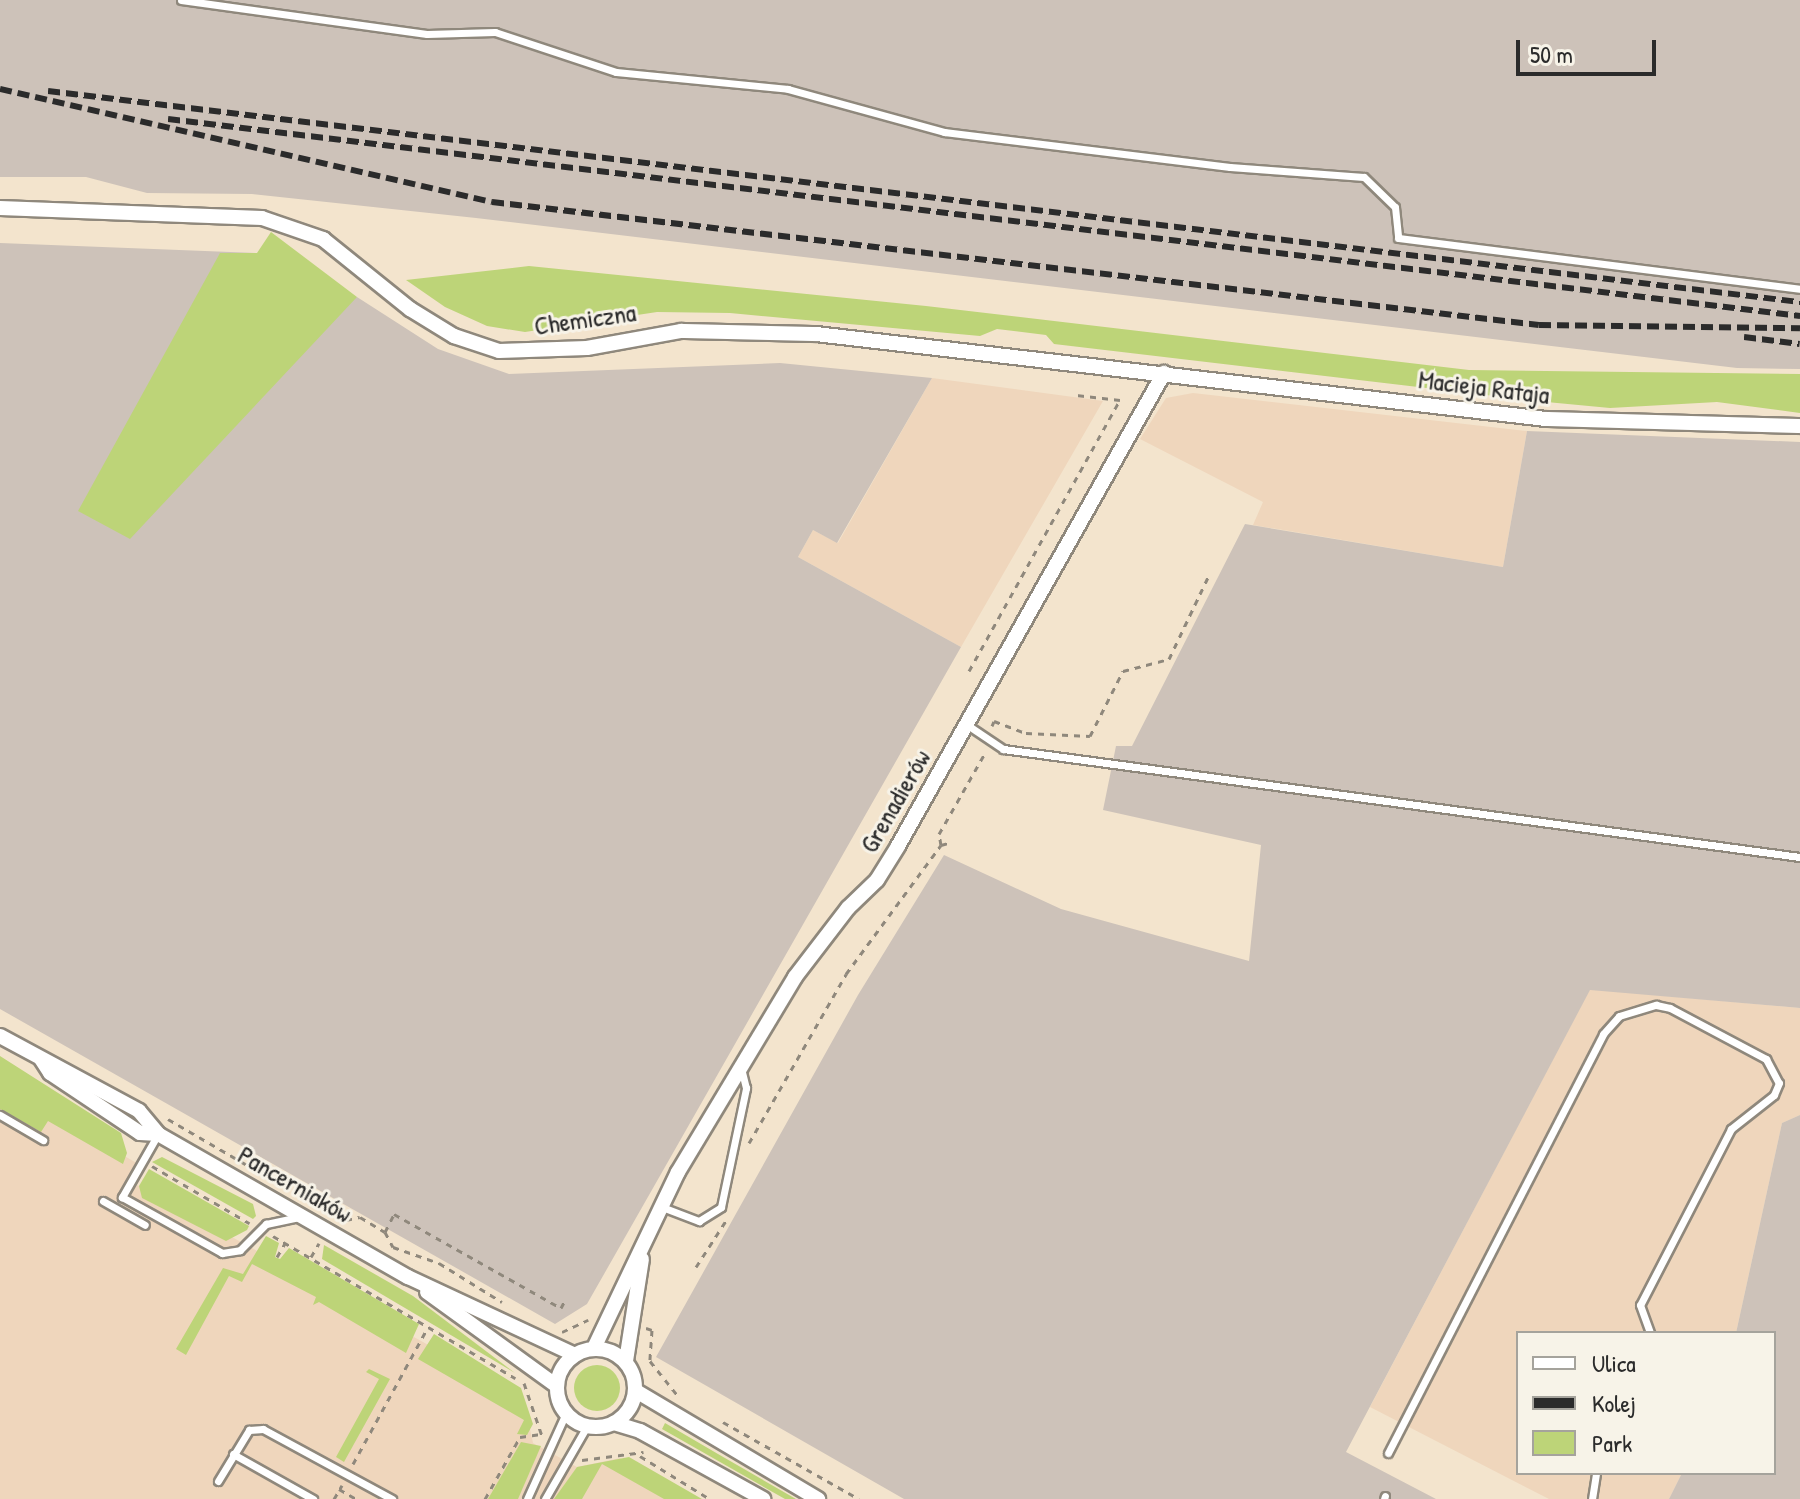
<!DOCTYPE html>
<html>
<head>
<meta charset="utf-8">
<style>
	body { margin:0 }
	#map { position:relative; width:1800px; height:1499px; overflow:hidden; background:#f3e4cd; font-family:"Patrick Hand",sans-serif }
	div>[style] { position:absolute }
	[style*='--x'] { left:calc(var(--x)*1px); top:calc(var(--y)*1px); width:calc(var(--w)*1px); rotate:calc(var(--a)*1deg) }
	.built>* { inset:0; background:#efd6bc }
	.industrial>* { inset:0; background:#cdc2b9 }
	.green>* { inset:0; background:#bdd478 }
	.round { border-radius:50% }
	.path>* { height:3px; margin-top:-1.5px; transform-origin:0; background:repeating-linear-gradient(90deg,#8f887c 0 6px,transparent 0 12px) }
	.roads { filter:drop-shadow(2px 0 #8f887c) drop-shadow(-2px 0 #8f887c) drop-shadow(0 2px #8f887c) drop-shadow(0 -2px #8f887c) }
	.lane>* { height:7px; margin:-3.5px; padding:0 3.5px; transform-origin:3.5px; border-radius:3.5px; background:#fff }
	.street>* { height:14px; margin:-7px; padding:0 7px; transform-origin:7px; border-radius:7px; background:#fff }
	.street>.ring { margin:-7px; padding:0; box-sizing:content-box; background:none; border:14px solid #fff; border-radius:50% }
	.rail>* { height:6px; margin-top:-3px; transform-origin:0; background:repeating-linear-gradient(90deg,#2b2b2b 0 12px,transparent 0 18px) }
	span { translate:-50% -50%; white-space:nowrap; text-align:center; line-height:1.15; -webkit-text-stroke:6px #f7f3e8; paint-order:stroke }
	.street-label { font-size:26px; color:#2b2b2b }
	.legend { position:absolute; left:1516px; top:1331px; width:260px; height:144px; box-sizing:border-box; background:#f7f3e8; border:2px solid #a5a39c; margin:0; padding:10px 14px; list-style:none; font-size:24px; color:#2b2b2b }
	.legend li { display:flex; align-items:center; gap:16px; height:40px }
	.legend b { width:40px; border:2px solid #a5a39c }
	.scale { position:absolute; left:1516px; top:40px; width:140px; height:36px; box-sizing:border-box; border:4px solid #2b2b2b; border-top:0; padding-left:10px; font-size:24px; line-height:28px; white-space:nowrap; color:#2b2b2b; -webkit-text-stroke:6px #f7f3e8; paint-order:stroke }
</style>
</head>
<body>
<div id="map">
	<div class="built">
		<div style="clip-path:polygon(932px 378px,1103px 401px,961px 647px,798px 557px,813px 530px,838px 543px)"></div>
		<div style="clip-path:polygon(1193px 393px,1527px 431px,1503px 567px,1253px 525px,1263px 502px,1140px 439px,1166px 398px)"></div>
		<div style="clip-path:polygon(1590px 989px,1800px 1008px,1800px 1115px,1782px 1123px,1736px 1333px,1518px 1333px,1518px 1473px,1682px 1473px,1669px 1499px,1549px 1499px,1370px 1407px)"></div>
		<div style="clip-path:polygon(0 1083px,145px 1168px,137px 1185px,523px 1397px,533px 1443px,577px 1467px,620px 1458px,690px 1499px,0 1499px)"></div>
	</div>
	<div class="industrial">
		<div style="clip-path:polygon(0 0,1800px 0,1800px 369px,1737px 368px,476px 218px,252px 194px,147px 193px,86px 177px,0 177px)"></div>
		<div style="clip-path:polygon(0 243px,257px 253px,204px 348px,357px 297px,438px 349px,509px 374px,780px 363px,932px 378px,837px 543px,813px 530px,798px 557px,961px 647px,587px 1304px,555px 1324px,0 1009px)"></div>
		<div style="clip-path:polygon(1527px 431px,1800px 442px,1800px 1008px,1590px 990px,1346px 1452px,1436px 1499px,904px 1499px,656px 1357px,858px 995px,944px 855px,1061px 909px,1249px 961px,1261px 845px,1103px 810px,1116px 746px,1132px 746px,1245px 524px,1503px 567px)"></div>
		<div style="clip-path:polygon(1800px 1115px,1800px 1499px,1669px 1499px,1682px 1473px,1774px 1473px,1774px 1333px,1736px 1333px,1782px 1123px)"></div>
	</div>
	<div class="green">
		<div style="clip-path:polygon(271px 232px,357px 297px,130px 539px,78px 511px,220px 253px,257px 253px)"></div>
		<div style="clip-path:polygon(529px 266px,926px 306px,1469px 370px,1800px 374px,1800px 413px,1717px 402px,1610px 408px,1536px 401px,1054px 344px,1046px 335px,997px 329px,980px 336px,730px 313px,657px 312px,525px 332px,487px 326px,445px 307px,406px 280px)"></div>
		<div style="clip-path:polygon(0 1056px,121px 1133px,127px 1153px,123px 1164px,48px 1121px,41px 1132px,0 1109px)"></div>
		<div style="clip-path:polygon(162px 1157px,253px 1204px,256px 1216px,253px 1219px,152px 1162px)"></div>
		<div style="clip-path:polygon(149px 1169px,249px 1226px,247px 1230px,226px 1241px,142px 1198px,139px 1186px)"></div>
		<div style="clip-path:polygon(266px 1236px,279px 1243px,275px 1257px,280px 1259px,289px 1248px,419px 1324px,406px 1353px,319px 1302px,313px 1305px,316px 1297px,252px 1264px,242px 1282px,229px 1276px,186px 1355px,176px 1349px,223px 1268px,243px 1274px)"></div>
		<div style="clip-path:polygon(324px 1245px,413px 1296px,515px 1373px,322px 1259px)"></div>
		<div style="clip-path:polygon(434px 1334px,521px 1388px,533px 1424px,527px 1435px,517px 1434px,524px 1420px,418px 1359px)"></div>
		<div class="round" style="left:574px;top:1365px;width:46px;height:46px"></div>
		<div style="clip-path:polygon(369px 1369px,390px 1379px,344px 1462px,336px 1457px,379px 1379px,366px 1372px)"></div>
		<div style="clip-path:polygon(665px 1423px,718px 1454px,796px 1499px,785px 1499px,662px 1429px)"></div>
		<div style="clip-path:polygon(521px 1442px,541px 1446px,518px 1499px,488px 1499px)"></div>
		<div style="clip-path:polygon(629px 1457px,702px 1499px,664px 1499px,602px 1464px,582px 1499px,554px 1499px,577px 1467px)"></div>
	</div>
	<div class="path">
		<div style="--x:969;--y:671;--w:310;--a:-60.9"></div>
		<div style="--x:1120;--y:400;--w:44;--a:-173.5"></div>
		<div style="--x:992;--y:726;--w:5;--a:-68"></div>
		<div style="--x:994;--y:721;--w:34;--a:21"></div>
		<div style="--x:1026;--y:733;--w:64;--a:2.7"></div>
		<div style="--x:1090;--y:736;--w:73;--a:-63.1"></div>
		<div style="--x:1123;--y:671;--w:48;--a:-14.6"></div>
		<div style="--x:1169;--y:659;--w:95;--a:-64.5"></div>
		<div style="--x:941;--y:845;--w:11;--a:-15"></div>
		<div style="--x:168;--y:1119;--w:191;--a:30.2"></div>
		<div style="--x:749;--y:1143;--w:195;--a:-60.1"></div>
		<div style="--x:846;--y:974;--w:160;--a:-53.6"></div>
		<div style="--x:941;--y:845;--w:11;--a:-100"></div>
		<div style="--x:939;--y:834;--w:93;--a:-60.4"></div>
		<div style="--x:152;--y:1166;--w:113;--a:30.4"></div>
		<div style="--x:335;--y:1214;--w:13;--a:29"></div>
		<div style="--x:346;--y:1220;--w:14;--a:-12"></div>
		<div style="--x:360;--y:1217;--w:29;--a:31"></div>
		<div style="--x:385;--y:1232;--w:17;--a:62"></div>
		<div style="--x:393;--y:1247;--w:49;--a:19.2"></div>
		<div style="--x:439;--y:1263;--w:74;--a:31.8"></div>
		<div style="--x:385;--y:1232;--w:20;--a:-63"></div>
		<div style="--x:394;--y:1214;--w:192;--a:29.4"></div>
		<div style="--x:561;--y:1308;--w:7;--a:-63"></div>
		<div style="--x:273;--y:1236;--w:281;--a:30.4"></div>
		<div style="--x:277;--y:1257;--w:16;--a:-60"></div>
		<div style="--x:311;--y:1257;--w:16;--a:-60"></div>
		<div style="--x:696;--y:1267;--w:57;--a:-57.1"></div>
		<div style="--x:646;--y:1328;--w:6;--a:18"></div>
		<div style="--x:652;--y:1330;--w:31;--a:94"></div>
		<div style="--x:650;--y:1361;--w:45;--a:51.3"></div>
		<div style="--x:562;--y:1332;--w:29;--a:-25"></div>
		<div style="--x:524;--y:1383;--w:56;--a:71.2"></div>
		<div style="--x:723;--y:1422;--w:156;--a:29.5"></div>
		<div style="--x:640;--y:1456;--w:82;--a:31.6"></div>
		<div style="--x:582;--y:1460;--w:62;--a:-7.5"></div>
		<div style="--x:353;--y:1464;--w:156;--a:-61.3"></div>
		<div style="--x:339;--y:1489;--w:20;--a:30"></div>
		<div style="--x:334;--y:1499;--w:16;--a:-60"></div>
		<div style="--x:485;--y:1499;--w:71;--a:-60.6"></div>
		<div style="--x:520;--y:1437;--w:21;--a:-8"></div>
	</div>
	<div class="roads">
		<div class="lane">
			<div style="--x:181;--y:0;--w:248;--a:7.9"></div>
			<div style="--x:427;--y:34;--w:68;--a:-1.7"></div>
			<div style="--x:495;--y:32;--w:127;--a:18.3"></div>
			<div style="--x:616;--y:72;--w:173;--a:5.6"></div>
			<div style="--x:788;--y:89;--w:162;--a:15.4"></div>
			<div style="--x:944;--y:132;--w:288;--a:7"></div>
			<div style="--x:1230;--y:167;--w:134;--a:4.3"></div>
			<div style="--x:1364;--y:177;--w:43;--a:44.1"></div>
			<div style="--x:1395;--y:207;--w:31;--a:84"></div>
			<div style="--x:1398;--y:238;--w:405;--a:7.2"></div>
			<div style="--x:966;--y:724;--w:45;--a:34"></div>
			<div style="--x:1003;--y:749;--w:804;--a:7.72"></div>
			<div style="--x:0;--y:1115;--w:50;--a:30.2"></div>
			<div style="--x:158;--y:1134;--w:73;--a:119.7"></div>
			<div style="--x:122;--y:1197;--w:115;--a:29.2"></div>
			<div style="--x:222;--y:1253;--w:18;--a:-9"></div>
			<div style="--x:240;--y:1250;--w:37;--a:-45"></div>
			<div style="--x:266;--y:1224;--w:35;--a:-12"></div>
			<div style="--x:103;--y:1201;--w:48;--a:29.7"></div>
			<div style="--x:662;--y:1207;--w:40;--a:21"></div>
			<div style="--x:699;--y:1221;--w:26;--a:-32"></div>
			<div style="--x:721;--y:1207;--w:122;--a:-78.1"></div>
			<div style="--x:746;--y:1088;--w:16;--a:-104"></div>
			<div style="--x:1388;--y:1453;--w:471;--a:-62.8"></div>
			<div style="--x:1603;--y:1034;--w:24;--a:-48"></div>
			<div style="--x:1619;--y:1016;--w:39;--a:-17"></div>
			<div style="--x:1656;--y:1005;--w:14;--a:12"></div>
			<div style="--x:1670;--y:1008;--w:109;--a:28"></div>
			<div style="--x:1766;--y:1059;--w:27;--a:62"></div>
			<div style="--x:1779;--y:1083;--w:13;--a:113"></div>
			<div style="--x:1774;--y:1095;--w:55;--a:141.7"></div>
			<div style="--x:1731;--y:1129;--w:198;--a:117.3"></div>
			<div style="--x:1640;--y:1305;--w:30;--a:70"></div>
			<div style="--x:233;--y:1454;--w:92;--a:29.4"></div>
			<div style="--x:218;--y:1481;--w:60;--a:-58.7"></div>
			<div style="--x:249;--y:1430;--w:14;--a:-4"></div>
			<div style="--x:263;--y:1429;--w:147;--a:28.5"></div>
			<div style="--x:527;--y:1499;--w:94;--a:-65.6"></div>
			<div style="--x:545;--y:1499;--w:84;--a:-60.1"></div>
			<div style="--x:1384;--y:1499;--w:3;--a:-72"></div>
			<div style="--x:1592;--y:1499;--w:26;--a:-81"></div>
		</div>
		<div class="street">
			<div style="--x:0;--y:208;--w:262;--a:2.2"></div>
			<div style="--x:262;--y:218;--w:65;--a:19"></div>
			<div style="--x:323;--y:239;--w:112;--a:38.8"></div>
			<div style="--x:410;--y:309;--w:52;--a:31.5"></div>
			<div style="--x:454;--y:336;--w:47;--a:18.4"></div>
			<div style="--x:499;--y:351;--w:88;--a:-2"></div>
			<div style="--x:587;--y:348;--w:96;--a:-10.3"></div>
			<div style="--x:681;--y:331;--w:135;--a:1.3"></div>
			<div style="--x:816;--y:334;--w:735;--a:6.64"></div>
			<div style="--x:1546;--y:419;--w:254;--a:1.6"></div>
			<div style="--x:0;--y:1036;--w:158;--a:28.3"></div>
			<div style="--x:139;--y:1111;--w:30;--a:50"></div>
			<div style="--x:158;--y:1134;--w:288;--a:29.8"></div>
			<div style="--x:408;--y:1277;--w:184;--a:25"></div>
			<div style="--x:41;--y:1059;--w:17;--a:57"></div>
			<div style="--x:50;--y:1073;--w:108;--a:33.7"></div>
			<div style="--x:140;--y:1133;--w:18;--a:3"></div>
			<div style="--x:427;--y:1292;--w:160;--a:35.9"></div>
			<div style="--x:594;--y:1348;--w:195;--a:-64.5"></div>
			<div style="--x:678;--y:1172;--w:227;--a:-59"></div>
			<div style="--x:795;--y:977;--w:87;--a:-52.5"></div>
			<div style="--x:848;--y:908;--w:40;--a:-44"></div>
			<div style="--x:877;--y:880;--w:40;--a:-58"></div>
			<div style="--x:898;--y:846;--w:543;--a:-60.65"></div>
			<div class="ring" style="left:557px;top:1349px;width:64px;height:64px"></div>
			<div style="--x:626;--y:1361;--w:103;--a:-81.1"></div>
			<div style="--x:636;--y:1391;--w:212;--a:30.7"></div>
			<div style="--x:614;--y:1423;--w:27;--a:17"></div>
			<div style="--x:640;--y:1431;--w:141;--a:28.9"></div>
		</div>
	</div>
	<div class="rail">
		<div style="--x:0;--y:89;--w:505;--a:12.94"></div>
		<div style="--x:492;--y:202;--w:1054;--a:6.7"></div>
		<div style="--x:1539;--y:325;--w:261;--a:0.7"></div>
		<div style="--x:48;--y:91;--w:1765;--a:6.87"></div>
		<div style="--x:168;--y:119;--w:1644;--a:6.88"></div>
		<div style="--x:1744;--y:337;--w:56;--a:7.1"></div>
	</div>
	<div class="street-label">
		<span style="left:585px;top:319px;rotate:-8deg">Chemiczna</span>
		<span style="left:1484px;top:387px;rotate:7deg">Macieja Rataja</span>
		<span style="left:895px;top:801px;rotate:-60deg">Grenadierów</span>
		<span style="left:295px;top:1184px;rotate:30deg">Pancerniaków</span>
	</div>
	<ul class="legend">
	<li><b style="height:10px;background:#fff"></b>Ulica</li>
	<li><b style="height:10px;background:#2b2b2b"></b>Kolej</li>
	<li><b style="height:22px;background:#bdd478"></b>Park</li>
	</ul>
	<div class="scale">50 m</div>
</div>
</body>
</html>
